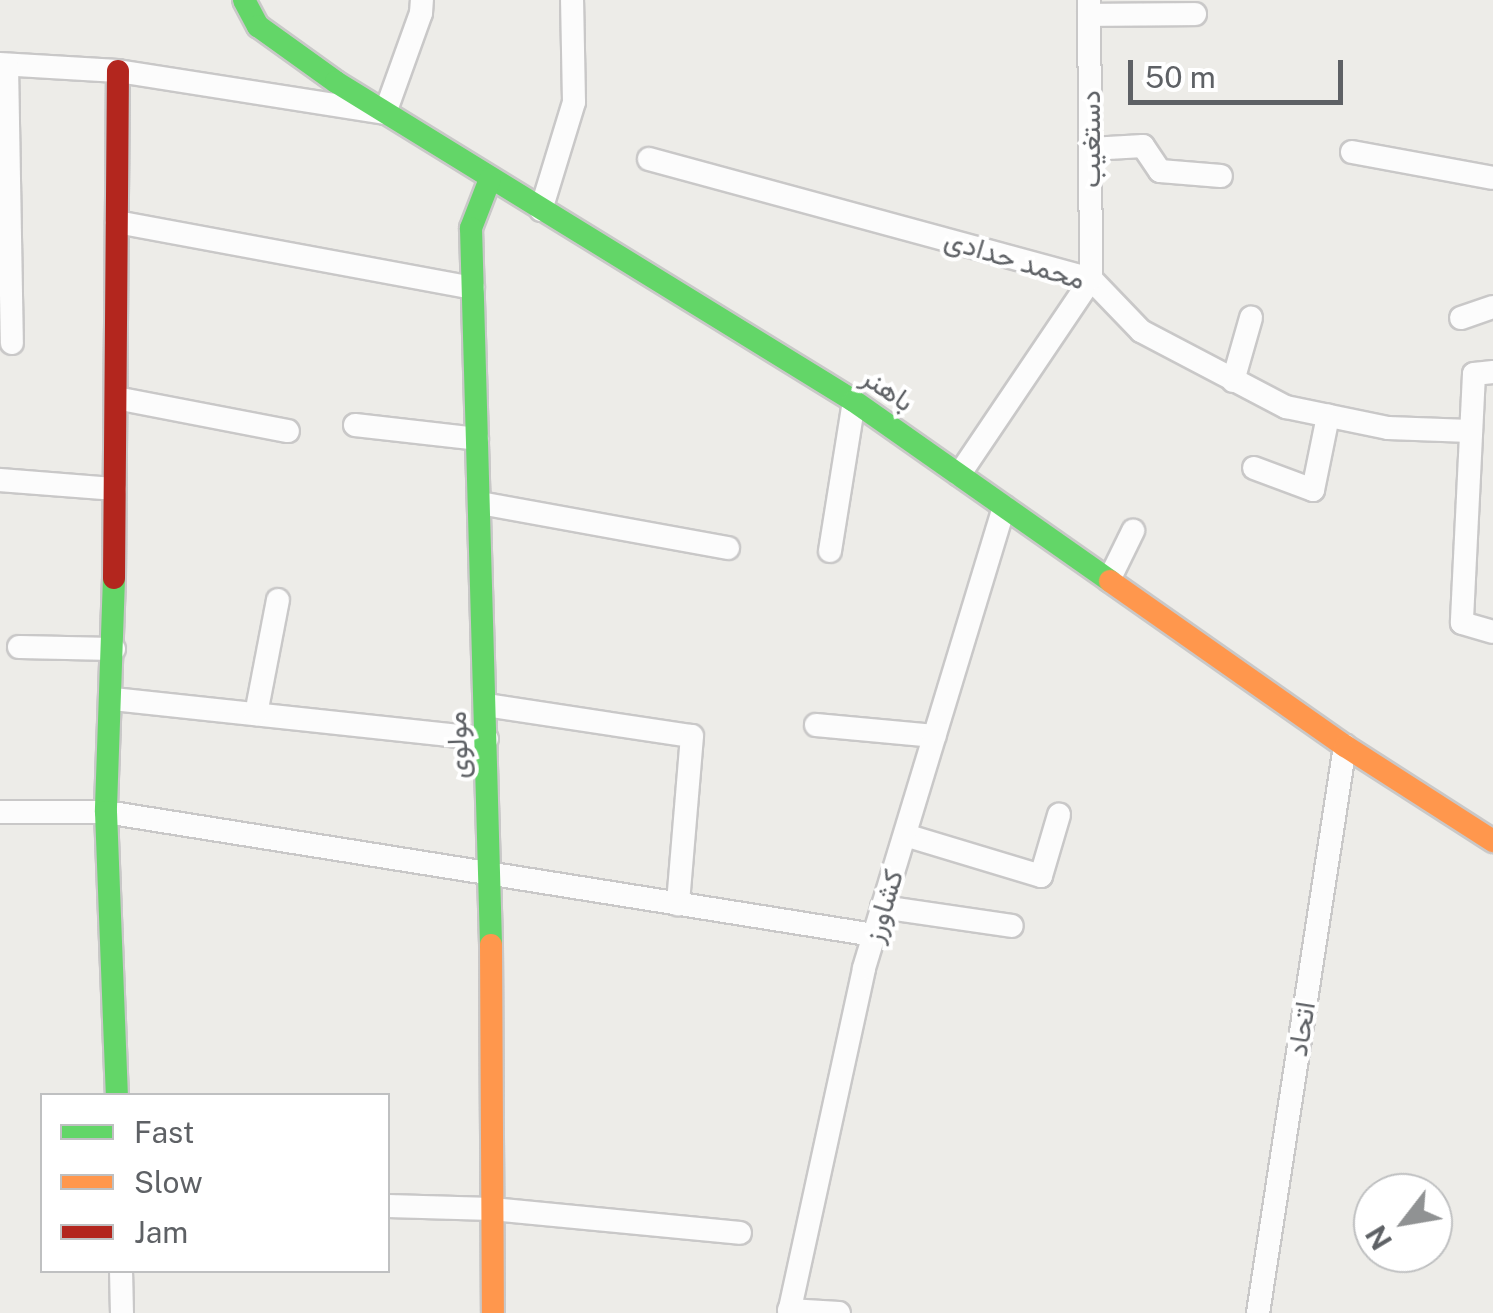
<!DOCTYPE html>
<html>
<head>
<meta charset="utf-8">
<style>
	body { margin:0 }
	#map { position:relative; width:1493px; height:1313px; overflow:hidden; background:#edece8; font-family:"Public Sans",Vazirmatn,sans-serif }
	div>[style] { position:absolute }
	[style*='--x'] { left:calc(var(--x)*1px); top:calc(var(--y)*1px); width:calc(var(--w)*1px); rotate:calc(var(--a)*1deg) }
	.roads { filter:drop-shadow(2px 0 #c9c8c8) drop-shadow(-2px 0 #c9c8c8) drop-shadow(0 2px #c9c8c8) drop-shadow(0 -2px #c9c8c8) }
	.street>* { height:22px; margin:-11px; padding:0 11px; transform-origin:11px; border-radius:11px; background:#fcfcfc }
	.fast>* { height:22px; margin:-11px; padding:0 11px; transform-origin:11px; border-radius:11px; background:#63d668 }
	.slow>* { height:22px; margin:-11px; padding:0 11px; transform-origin:11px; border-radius:11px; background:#ff974d }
	.jam>* { height:22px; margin:-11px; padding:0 11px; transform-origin:11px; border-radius:11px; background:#b3261e }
	span { translate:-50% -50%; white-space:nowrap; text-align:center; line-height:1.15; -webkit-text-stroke:8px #fff; paint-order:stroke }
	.street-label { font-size:28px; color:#5e6165 }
	.legend { position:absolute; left:40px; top:1093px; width:350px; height:180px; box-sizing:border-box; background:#fff; border:2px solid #bfc0c1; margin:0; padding:12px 18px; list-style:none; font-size:30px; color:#5e6165 }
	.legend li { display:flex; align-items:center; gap:20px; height:50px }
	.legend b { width:50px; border:2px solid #bfc0c1 }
	.north { position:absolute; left:1353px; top:1173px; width:100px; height:100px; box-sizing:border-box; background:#fff; border:2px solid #bfc0c1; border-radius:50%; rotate:239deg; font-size:28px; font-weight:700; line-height:40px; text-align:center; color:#5e6165 }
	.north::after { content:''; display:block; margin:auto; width:35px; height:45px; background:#909293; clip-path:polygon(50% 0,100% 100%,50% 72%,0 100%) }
	.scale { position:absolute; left:1128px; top:60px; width:215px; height:45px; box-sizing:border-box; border:5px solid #5e6165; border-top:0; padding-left:12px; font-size:30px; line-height:35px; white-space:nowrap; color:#5e6165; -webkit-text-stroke:8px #fff; paint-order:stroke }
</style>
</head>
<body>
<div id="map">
	<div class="roads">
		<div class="street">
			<div style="--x:1089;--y:15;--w:106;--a:-0.5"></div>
			<div style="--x:0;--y:64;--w:118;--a:3.4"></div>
			<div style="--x:118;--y:71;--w:270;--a:8.9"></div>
			<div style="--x:385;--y:113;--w:106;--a:-70.2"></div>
			<div style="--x:421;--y:13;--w:13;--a:-86"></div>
			<div style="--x:7;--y:65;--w:278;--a:89"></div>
			<div style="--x:1090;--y:149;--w:53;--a:-3.2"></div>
			<div style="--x:1143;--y:146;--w:30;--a:56"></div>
			<div style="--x:1160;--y:171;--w:61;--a:4.7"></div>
			<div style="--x:1352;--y:152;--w:143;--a:10.4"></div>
			<div style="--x:649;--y:159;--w:458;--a:15.2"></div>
			<div style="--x:1091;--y:279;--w:72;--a:46.1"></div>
			<div style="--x:1141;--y:331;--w:164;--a:27.7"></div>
			<div style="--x:1286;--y:407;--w:104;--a:11.6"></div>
			<div style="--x:1388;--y:428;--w:82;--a:2.1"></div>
			<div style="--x:541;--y:210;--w:113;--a:-73"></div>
			<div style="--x:574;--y:102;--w:102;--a:-91.1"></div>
			<div style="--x:117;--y:222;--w:362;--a:10.5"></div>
			<div style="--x:1461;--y:318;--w:34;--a:-19"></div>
			<div style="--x:1493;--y:372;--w:19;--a:174"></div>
			<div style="--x:1474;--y:374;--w:249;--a:92.8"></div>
			<div style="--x:1462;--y:623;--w:32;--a:16"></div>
			<div style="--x:1233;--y:381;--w:66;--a:-74.1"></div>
			<div style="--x:116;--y:398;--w:175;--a:10.9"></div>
			<div style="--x:355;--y:425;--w:123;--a:6.5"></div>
			<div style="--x:1254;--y:468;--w:63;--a:20.4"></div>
			<div style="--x:1313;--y:490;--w:76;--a:-78.5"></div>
			<div style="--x:959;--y:475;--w:236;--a:-56"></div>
			<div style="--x:1091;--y:279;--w:279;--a:-90.4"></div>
			<div style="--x:0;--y:480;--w:115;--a:4.5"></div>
			<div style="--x:480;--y:503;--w:252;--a:10.3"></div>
			<div style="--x:830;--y:551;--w:152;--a:-80.9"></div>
			<div style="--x:1109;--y:580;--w:55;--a:-63.9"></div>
			<div style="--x:19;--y:647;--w:95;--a:1.2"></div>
			<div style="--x:113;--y:699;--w:376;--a:6.1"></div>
			<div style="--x:486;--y:705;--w:208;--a:8.6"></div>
			<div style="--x:692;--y:736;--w:169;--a:94.8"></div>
			<div style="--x:256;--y:714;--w:116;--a:-79.1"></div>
			<div style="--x:816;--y:725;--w:119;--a:5.3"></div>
			<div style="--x:0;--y:812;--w:106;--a:0"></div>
			<div style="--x:106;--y:812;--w:778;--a:9.1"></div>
			<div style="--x:905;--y:835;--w:142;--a:16.8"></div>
			<div style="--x:1041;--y:876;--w:64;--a:-73.6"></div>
			<div style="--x:882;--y:907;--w:131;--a:8.3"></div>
			<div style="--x:388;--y:1206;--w:104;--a:1.7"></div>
			<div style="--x:492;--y:1209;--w:249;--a:5.5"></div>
			<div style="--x:121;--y:1270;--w:43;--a:88.7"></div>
			<div style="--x:789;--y:1310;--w:50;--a:3.4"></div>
			<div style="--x:789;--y:1313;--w:353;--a:-77.7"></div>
			<div style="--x:864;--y:968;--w:482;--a:-73.1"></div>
			<div style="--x:1258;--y:1313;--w:574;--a:-81.28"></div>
		</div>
		<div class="fast">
			<div style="--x:244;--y:0;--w:30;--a:62"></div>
			<div style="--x:258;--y:26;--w:96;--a:35.7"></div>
			<div style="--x:336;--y:82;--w:608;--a:31.63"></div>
			<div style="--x:854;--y:401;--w:313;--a:35.1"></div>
			<div style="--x:490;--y:179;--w:53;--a:111.2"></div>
			<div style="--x:471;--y:228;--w:717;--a:88.4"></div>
			<div style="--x:114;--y:578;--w:234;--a:92"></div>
			<div style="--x:106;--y:812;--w:284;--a:87.8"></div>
		</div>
		<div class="slow">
			<div style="--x:1110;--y:581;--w:287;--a:35.1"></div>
			<div style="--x:1345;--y:746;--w:176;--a:32.7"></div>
			<div style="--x:491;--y:945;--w:368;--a:89.7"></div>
		</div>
		<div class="jam">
			<div style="--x:114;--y:578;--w:507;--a:-89.55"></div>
		</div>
	</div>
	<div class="street-label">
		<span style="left:1090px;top:139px;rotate:-90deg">دستغیب</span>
		<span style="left:1015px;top:259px;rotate:17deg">محمد حدادی</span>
		<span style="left:888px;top:389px;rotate:34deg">باهنر</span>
		<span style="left:457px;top:745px;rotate:-92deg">مولوی</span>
		<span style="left:883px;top:906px;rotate:-73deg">کشاورز</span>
		<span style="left:1301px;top:1029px;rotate:-81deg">اتحاد</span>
	</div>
	<ul class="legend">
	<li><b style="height:12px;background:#63d668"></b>Fast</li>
	<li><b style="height:12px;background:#ff974d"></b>Slow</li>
	<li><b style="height:12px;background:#b3261e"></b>Jam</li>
	</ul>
	<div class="north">N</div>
	<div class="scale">50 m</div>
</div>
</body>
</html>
